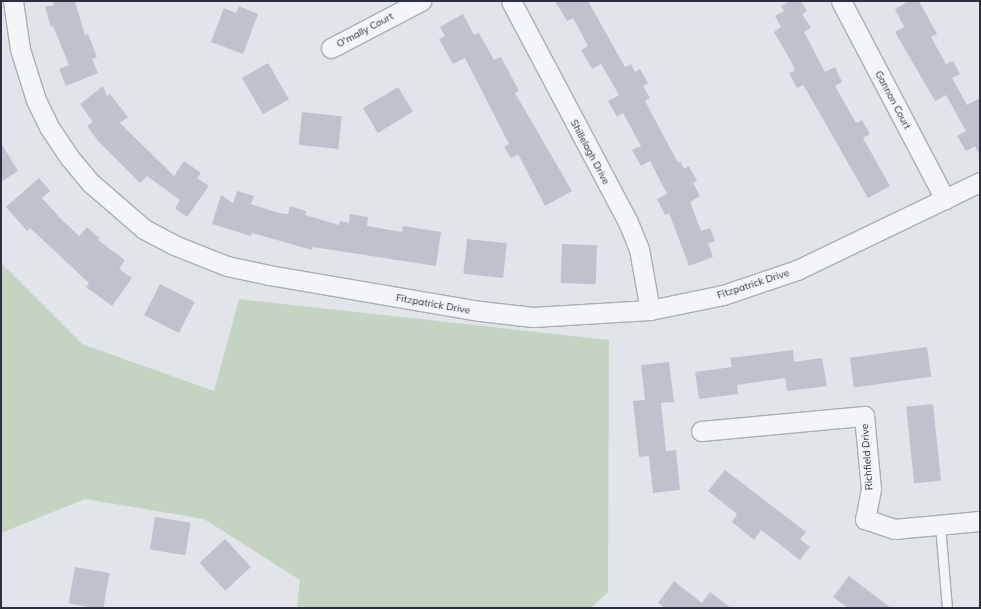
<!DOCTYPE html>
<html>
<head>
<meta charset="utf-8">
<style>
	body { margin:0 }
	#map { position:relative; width:981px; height:609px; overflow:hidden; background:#e1e4e9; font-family:Mulish,sans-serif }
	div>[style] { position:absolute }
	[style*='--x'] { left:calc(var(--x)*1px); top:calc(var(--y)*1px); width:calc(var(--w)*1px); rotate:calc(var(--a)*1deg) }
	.green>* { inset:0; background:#c5d3c3 }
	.building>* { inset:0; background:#bfc2cc; transform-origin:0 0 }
	.roads { filter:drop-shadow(1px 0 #aaaeb6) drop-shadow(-1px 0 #aaaeb6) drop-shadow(0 1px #aaaeb6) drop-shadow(0 -1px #aaaeb6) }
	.service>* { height:9px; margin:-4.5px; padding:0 4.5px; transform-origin:4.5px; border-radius:4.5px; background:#f4f5f8 }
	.minor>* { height:19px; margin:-9.5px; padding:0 9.5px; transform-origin:9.5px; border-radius:9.5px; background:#f4f5f8 }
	span { translate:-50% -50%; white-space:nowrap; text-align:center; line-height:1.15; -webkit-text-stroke:3px #f1f3f7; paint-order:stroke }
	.street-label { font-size:10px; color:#2a3040 }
	.frame { position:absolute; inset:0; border:2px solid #2a3040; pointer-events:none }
</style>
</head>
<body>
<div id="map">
	<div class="green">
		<div style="clip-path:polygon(1px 263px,82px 344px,214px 391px,239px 299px,609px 340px,608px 592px,591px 608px,297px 608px,300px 580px,204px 519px,85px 499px,1px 533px)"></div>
	</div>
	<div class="building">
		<div style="clip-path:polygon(53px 1px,75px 1px,85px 35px,88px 34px,97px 57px,92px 59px,98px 73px,66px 86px,59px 69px,69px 65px,53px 26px,51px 27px,45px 7px,54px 5px)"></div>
		<div style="clip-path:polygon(555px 1px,588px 1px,625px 67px,631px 64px,635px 72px,640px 69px,648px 83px,643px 86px,650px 98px,645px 101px,678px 163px,680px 161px,684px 169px,689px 166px,697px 181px,693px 183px,700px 196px,690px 202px,701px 231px,710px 228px,715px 241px,708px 243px,713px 257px,689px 266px,669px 213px,665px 215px,657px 199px,667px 194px,650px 161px,641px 166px,632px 150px,641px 146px,623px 113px,617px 117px,608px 101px,619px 95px,601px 64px,592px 69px,581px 50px,588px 46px,573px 18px,567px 21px)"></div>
		<div style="clip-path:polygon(790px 1px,801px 1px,807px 11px,802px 14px,811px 28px,804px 32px,825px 72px,835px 67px,842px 82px,835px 86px,856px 123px,862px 120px,870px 134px,863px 138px,890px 186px,868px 198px,811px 98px,803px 85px,797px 88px,789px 73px,795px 71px,792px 63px,774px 32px,781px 27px,775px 16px,784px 11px,781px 6px)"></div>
		<div style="clip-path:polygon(909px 1px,919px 1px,937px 34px,931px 37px,946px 64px,953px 61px,960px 74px,952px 78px,967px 105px,980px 98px,980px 156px,975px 146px,966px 151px,957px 136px,966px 131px,946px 95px,935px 101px,895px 32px,904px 27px,895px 9px)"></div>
		<div style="clip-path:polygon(239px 6px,258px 14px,243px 54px,211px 42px,224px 8px,236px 13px)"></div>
		<div style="clip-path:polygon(463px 14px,474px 35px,479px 33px,494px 60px,501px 57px,519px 91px,515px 93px,572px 191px,545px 206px,518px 154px,511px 158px,504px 147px,509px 144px,465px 58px,453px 64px,439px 39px,445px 36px,440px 27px)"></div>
		<div style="left:268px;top:63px;width:42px;height:30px;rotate:60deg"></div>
		<div style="clip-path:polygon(103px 86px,107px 96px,110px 94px,128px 117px,120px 123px,174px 176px,184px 161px,201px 173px,197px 178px,209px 186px,187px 217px,175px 208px,180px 200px,147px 176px,140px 183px,99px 142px,87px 126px,93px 122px,80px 104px)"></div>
		<div style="left:398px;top:87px;width:29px;height:41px;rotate:59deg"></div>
		<div style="left:302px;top:112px;width:40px;height:33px;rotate:6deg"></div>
		<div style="clip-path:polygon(1px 143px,18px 171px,1px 182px)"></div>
		<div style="clip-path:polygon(39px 178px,50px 191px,42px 198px,61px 219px,79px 236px,87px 227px,99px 238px,98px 240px,125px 260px,119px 269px,132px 278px,112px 306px,86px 287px,89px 283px,30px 228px,27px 231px,6px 207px)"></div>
		<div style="clip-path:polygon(237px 191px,254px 196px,251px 204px,279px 213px,288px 214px,290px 206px,306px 211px,305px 215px,339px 225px,340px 221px,349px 223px,350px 214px,368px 217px,367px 226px,402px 232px,403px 226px,441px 232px,436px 266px,313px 247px,312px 250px,252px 233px,251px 236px,212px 224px,221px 195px,233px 203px)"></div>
		<div style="left:467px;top:239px;width:40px;height:35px;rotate:6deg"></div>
		<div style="left:562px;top:244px;width:35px;height:39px;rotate:2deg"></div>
		<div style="left:160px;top:284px;width:39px;height:35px;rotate:27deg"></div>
		<div style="left:927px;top:347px;width:30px;height:78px;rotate:82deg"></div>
		<div style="clip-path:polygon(793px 350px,794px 362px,822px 358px,827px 386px,787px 391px,785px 378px,737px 385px,738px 394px,699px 399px,695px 372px,732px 367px,730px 358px)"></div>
		<div style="clip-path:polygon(669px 362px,674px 402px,661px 403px,666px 451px,676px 450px,680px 490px,653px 493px,649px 456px,639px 457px,633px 401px,645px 400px,641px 365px)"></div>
		<div style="left:933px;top:404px;width:77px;height:27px;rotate:84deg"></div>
		<div style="clip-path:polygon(725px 470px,806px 532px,800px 539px,810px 547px,800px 560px,761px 530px,754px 540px,732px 522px,737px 514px,708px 491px)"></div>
		<div style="left:155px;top:517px;width:36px;height:33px;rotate:9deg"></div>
		<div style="left:225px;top:539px;width:38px;height:35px;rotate:47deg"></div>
		<div style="left:75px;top:567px;width:35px;height:37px;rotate:10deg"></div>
		<div style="clip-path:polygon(849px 576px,891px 608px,848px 608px,833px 597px)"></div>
		<div style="clip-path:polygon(674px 581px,702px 603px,710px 592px,731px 608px,665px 608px,658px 603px)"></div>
	</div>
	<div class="roads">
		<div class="service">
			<div style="--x:940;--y:525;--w:83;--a:85.2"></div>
		</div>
		<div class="minor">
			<div style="--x:13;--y:1;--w:49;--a:81.7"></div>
			<div style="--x:20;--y:49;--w:53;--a:72.6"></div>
			<div style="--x:36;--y:100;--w:30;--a:64"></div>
			<div style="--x:49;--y:127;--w:36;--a:56"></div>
			<div style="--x:69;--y:157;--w:35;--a:50"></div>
			<div style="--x:92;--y:184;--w:69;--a:40.9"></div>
			<div style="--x:144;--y:229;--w:34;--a:28"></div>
			<div style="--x:174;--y:245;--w:57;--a:21.6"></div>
			<div style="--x:227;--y:266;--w:43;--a:12.1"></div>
			<div style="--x:269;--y:275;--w:214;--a:9.7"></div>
			<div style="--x:480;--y:311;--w:53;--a:6.5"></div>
			<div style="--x:533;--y:317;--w:117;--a:-3.4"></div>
			<div style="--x:650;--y:310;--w:75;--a:-11.6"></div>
			<div style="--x:723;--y:295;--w:78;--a:-18.7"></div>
			<div style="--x:797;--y:270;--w:203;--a:-25.7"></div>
			<div style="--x:511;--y:1;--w:250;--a:62.1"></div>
			<div style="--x:628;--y:222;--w:29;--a:68"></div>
			<div style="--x:639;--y:249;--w:62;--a:79.8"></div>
			<div style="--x:841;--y:1;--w:224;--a:62.3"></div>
			<div style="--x:331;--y:48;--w:102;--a:-27.6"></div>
			<div style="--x:701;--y:431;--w:164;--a:-5.3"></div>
			<div style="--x:864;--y:416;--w:73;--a:84.5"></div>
			<div style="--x:871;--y:489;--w:31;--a:101"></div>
			<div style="--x:865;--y:519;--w:31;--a:19"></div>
			<div style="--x:894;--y:529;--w:86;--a:-5.3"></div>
		</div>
	</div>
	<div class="street-label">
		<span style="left:365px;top:30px;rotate:-28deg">O'mally Court</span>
		<span style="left:893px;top:100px;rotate:62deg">Gannon Court</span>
		<span style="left:590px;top:152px;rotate:62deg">Shillelagh Drive</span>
		<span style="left:753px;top:284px;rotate:-18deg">Fitzpatrick Drive</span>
		<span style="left:433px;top:304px;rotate:10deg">Fitzpatrick Drive</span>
		<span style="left:867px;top:457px;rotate:-94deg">Richfield Drive</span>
	</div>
	<div class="frame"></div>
</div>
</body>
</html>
